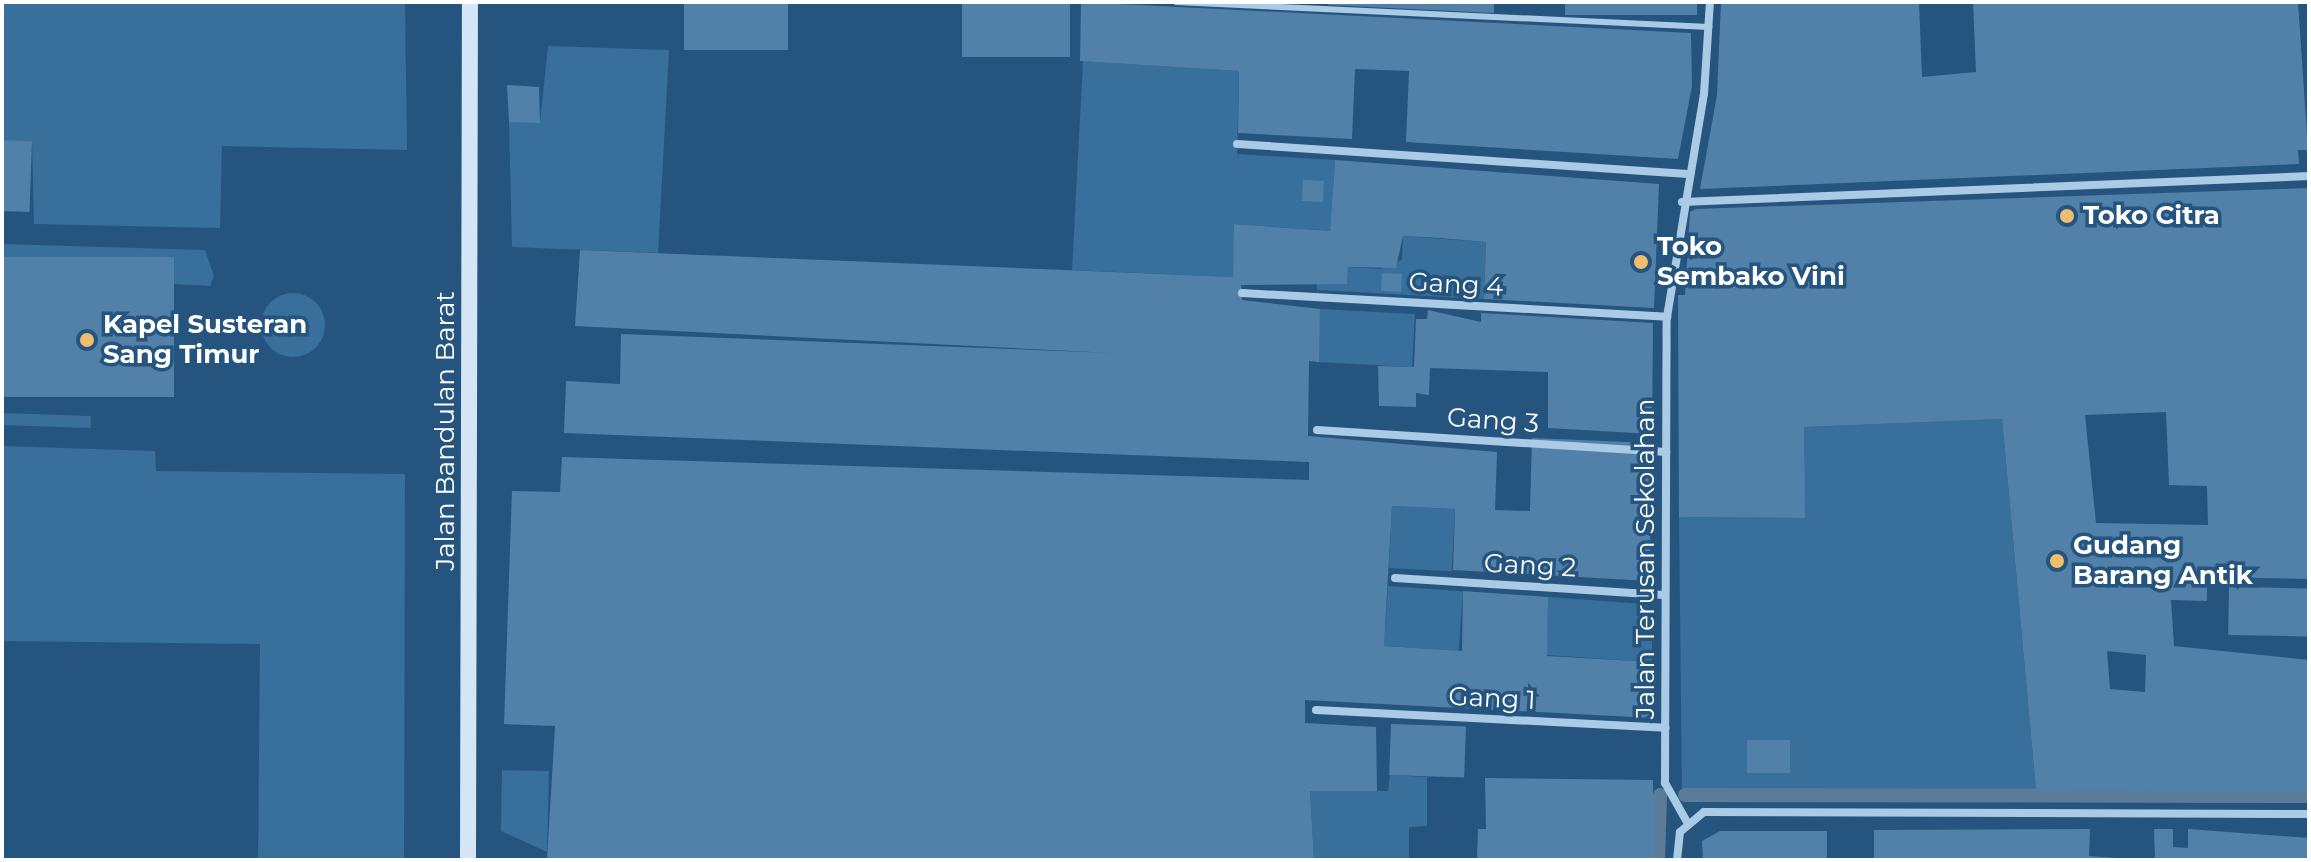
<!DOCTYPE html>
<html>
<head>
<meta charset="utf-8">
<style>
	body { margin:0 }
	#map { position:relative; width:2311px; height:862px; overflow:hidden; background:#25557e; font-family:Montserrat,sans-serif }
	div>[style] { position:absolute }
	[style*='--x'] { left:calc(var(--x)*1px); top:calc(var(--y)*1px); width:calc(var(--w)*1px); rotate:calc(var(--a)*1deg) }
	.green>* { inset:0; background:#386f9b; transform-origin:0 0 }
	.round { border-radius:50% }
	.stream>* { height:14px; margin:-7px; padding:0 7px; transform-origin:7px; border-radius:7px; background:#5a7c98 }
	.building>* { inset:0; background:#5181a9; transform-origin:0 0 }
	.lane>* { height:6px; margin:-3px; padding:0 3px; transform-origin:3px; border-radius:3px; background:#aacbe5 }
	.street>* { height:8px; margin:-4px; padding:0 4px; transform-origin:4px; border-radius:4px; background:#aacbe5 }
	.secondary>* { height:16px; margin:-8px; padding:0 8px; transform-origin:8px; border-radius:8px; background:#d4e6f5 }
	.dots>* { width:22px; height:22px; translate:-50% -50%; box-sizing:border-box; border:4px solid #25557e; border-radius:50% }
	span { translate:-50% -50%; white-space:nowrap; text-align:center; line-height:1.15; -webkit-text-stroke:7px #25557e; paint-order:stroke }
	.poi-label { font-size:26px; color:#fff; font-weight:700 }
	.left { translate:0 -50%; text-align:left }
	.street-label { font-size:26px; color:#fff }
	.frame { position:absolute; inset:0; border:4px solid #fff; pointer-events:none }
</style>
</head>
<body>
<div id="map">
	<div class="green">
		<div style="clip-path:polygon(2px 2px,405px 2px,407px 150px,222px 146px,220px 228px,34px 224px,32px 141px,2px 140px)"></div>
		<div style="clip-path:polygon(548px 46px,669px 50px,658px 253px,512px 247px,509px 122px,540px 122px)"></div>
		<div style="clip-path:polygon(1083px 61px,1239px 71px,1237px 154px,1335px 160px,1330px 231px,1235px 224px,1233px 277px,1072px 270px)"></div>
		<div style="clip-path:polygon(1403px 236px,1486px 242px,1484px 299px,1317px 290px,1317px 283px,1347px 284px,1348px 267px,1380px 269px,1402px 260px)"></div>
		<div style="clip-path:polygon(2px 244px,205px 250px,214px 276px,210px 286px,174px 284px,174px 258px,2px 257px)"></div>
		<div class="round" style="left:261px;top:293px;width:64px;height:64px"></div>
		<div style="left:1320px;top:309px;width:95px;height:53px;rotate:3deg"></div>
		<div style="left:2px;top:413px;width:89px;height:12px;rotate:2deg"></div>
		<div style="clip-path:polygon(2002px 419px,2036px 790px,1682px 792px,1679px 517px,1804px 518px,1804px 427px)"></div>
		<div style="clip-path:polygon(2px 446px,155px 451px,156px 471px,405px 474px,404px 860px,258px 860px,260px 644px,2px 641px)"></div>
		<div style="left:1392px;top:506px;width:63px;height:62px;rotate:3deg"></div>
		<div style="left:1388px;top:586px;width:75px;height:60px;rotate:4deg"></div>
		<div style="clip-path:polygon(1548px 597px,1644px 604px,1652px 611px,1652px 662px,1546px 655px)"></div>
		<div style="clip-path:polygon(502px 770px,549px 771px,547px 852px,501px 831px)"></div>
		<div style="clip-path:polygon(1390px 775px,1427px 777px,1427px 826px,1409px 827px,1409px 860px,1314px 860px,1310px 791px,1388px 791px)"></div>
	</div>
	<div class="stream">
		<div style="--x:1685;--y:795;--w:624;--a:0.09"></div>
		<div style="--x:1658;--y:860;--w:65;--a:-88.2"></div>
	</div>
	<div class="building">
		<div style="left:684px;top:2px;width:104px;height:48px"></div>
		<div style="left:962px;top:2px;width:108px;height:55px"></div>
		<div style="clip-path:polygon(1081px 2px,1691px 33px,1692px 86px,1678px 159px,1406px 142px,1409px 71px,1355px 69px,1352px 139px,1238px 133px,1239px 71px,1080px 61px)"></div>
		<div style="clip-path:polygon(1328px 2px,1494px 2px,1494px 13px,1328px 5px)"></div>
		<div style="left:1565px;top:2px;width:132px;height:13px"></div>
		<div style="clip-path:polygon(1721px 2px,1919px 2px,1922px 77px,1976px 72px,1973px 2px,2298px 2px,2308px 150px,2298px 150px,2299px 164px,1700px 189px,1717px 95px)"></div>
		<div style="clip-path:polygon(507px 85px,539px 87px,540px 123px,509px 122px)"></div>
		<div style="left:2px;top:140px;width:30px;height:71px;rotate:2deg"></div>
		<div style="clip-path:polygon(1335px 160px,1659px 184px,1654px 308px,1484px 299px,1486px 242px,1440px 238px,1403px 236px,1396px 268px,1348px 267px,1347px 284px,1241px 285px,1242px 300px,1320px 309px,1319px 362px,1309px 361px,1308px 436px,1497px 452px,1495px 510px,1530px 511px,1532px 438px,1651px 443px,1650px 581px,1453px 570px,1455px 509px,1392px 506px,1384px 646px,1462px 651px,1463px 591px,1548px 597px,1547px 656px,1652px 662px,1652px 718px,1305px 700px,1305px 723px,1376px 727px,1377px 791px,1310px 791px,1314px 860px,547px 860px,555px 726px,504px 724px,512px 491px,560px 492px,562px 457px,1309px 480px,1309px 462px,564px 433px,566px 381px,620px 384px,621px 334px,1112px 353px,575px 326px,580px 250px,1233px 277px,1234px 224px,1330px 231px)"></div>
		<div style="left:1303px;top:180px;width:21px;height:21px;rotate:3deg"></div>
		<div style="clip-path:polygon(evenodd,2309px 188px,2309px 579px,2207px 577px,2207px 601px,2171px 600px,2174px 646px,2309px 660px,2309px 793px,2036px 790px,2002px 419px,1804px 427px,1805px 518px,1679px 517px,1678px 295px,1685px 295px,1690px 212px,1696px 209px,2309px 188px,2166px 412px,2169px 485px,2207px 486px,2208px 525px,2096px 523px,2085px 415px,2166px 412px,2309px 188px,2107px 651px,2146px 655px,2145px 692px,2110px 689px,2107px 651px)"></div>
		<div style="left:2px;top:257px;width:172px;height:140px"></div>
		<div style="left:1382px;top:273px;width:20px;height:18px;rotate:3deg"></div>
		<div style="clip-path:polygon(1428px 310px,1481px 322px,1481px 313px,1653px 323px,1652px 434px,1548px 428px,1548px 372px,1430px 368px,1429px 395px,1416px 393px,1416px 407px,1379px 406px,1378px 366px,1414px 367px,1416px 319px,1427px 319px)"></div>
		<div style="left:2229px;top:587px;width:80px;height:48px;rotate:1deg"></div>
		<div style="left:1391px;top:724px;width:75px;height:51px;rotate:2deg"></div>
		<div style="left:1747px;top:740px;width:43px;height:33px"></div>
		<div style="clip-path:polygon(1485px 778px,1653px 780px,1654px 860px,1477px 860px,1478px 829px,1486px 829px)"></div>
		<div style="clip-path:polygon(2090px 829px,2089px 856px,2142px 860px,1874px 860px,1874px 830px)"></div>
		<div style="clip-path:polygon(2154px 829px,2173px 829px,2173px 847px,2188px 848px,2188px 829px,2309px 838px,2309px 860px,2155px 860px)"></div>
		<div style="clip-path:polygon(1720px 831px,1827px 831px,1827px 860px,1703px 860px,1702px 841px)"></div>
	</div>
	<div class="lane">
		<div style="--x:1176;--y:2;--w:534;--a:2.69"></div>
	</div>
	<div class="street">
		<div style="--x:1237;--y:144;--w:452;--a:3.8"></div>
		<div style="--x:1682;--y:202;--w:628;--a:-2.37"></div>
		<div style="--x:1242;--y:293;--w:426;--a:3.2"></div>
		<div style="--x:1317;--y:430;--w:350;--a:3.6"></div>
		<div style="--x:1395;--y:578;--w:269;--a:3.6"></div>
		<div style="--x:1316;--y:710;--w:350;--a:2.9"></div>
		<div style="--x:1687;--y:822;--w:45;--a:-119.4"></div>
		<div style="--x:1665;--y:783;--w:466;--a:-89.8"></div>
		<div style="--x:1667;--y:317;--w:226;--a:-80.6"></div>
		<div style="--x:1704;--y:94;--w:92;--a:-86.3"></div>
		<div style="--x:1677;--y:860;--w:28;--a:-84"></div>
		<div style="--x:1680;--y:832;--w:31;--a:-40"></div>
		<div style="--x:1704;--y:812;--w:605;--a:0.19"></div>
	</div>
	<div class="secondary">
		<div style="--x:468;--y:860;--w:858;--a:-89.87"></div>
	</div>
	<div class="dots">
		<div style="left:2067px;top:216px;background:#efbd6f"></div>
		<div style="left:1641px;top:262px;background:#efbd6f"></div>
		<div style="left:87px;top:340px;background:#efbd6f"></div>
		<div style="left:2057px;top:561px;background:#efbd6f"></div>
	</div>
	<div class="poi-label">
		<span class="left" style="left:2083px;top:216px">Toko Citra</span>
		<span class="left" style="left:1657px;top:262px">Toko<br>Sembako Vini</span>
		<span class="left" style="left:103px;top:340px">Kapel Susteran<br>Sang Timur</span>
		<span class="left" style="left:2073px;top:561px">Gudang<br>Barang Antik</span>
	</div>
	<div class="street-label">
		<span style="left:1456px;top:285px;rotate:3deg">Gang 4</span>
		<span style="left:1493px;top:421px;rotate:4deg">Gang 3</span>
		<span style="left:446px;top:431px;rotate:-90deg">Jalan Bandulan Barat</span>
		<span style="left:1646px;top:559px;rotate:-90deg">Jalan Terusan Sekolahan</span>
		<span style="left:1530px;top:566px;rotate:3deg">Gang 2</span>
		<span style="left:1492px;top:699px;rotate:3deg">Gang 1</span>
	</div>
	<div class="frame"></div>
</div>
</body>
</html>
